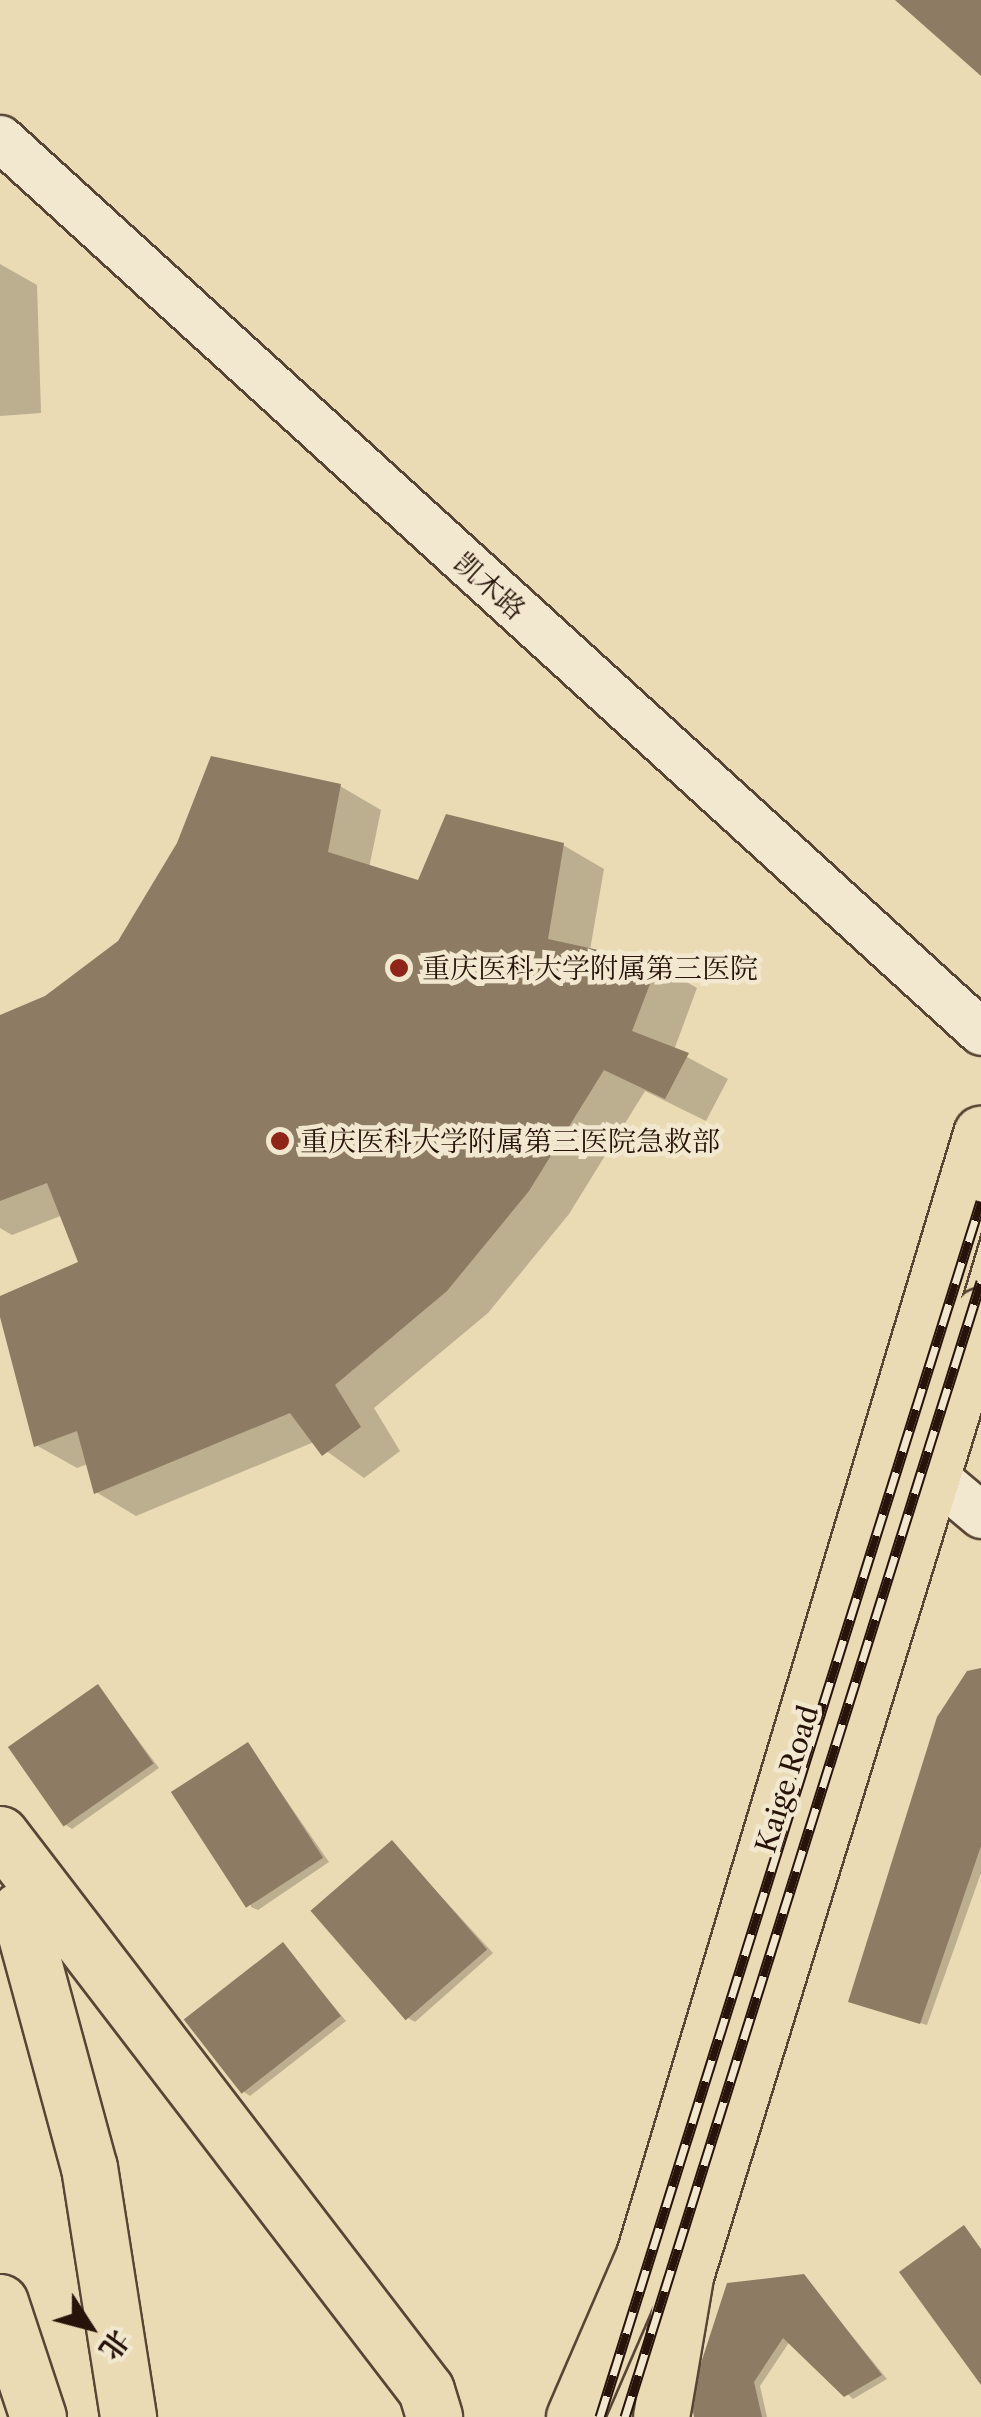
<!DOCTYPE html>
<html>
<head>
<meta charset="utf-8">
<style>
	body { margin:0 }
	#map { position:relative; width:981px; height:2417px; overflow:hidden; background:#ebdbb5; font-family:"Libre Caslon Text","Noto Serif SC",serif }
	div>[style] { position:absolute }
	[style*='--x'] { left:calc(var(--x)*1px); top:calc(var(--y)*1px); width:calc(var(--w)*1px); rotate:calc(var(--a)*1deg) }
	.shadow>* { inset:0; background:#0003 }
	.building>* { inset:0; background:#8d7b63; transform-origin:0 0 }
	.roads { filter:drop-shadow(2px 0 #584535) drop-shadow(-2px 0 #584535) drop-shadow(0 2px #584535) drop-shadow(0 -2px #584535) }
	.street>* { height:45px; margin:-22.5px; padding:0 22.5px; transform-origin:22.5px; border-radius:22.5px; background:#f2e8cf }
	.primary>* { height:55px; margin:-27.5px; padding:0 27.5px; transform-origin:27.5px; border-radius:27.5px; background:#ebdbb5 }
	.highway>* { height:55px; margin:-27.5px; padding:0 27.5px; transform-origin:27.5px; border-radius:27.5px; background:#ebdbb5 }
	.rail>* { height:11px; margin-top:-5.5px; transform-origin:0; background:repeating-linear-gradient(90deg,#f2e8cf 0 22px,#27130a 0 44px); box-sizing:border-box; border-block:2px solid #27130a }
	.dots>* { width:28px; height:28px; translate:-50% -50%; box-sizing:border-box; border:5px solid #f2e8cf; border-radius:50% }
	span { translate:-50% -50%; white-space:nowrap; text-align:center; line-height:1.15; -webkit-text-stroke:9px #f2e8cf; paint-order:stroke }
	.street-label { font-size:28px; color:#27130a }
	.poi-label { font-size:28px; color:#27130a }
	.left { translate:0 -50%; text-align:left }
	.north { position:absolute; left:40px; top:2277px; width:100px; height:100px; -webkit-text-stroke:8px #f2e8cf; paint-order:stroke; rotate:126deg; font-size:28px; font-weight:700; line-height:40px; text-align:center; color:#27130a }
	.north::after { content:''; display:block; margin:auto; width:35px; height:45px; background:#27130a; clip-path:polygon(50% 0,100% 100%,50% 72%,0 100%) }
</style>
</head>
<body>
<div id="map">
	<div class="shadow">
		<div style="clip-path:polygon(0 264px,37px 285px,41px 413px,0 416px)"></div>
		<div style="clip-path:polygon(340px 786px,381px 810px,369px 868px,419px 884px,563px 845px,604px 869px,590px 950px,657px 965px,697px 988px,674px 1050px,728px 1079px,706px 1121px,645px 1091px,569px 1214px,488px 1313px,374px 1408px,400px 1451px,364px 1478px,314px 1442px,136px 1516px,96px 1492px,88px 1464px,77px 1468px,36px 1445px,0 1299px,81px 1263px,63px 1215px,12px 1235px,0 1228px,0 1018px,46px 998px)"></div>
		<div style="clip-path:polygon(981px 1671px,981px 1873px,927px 2025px,858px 2004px)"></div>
		<div style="clip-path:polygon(98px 1687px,159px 1768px,72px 1829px,66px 1825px)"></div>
		<div style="clip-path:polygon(248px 1745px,329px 1862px,258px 1910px,251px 1907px)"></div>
		<div style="clip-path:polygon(392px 1843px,493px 1953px,415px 2022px,408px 2018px)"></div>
		<div style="clip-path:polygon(283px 1945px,346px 2021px,250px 2096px,244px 2092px)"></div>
		<div style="clip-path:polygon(803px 2276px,887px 2379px,853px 2399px,790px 2341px,760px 2386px,767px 2417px,697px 2417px)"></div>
	</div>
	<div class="building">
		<div style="clip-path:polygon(895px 0,981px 0,981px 76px)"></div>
		<div style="clip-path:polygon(211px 756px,341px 784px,328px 852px,418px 880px,446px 814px,564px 843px,548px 939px,658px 963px,632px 1031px,689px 1053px,665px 1099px,604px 1070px,529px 1191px,447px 1291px,335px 1385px,361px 1427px,322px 1456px,290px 1413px,94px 1494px,77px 1431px,34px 1447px,0 1317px,0 1296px,78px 1262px,47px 1183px,0 1201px,0 1015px,45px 996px,118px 941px,177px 843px)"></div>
		<div style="clip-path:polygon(981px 1668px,981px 1846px,920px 2024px,848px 2002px,937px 1717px,967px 1671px)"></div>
		<div style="left:98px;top:1684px;width:97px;height:110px;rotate:55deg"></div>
		<div style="left:248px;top:1742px;width:138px;height:92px;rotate:57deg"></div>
		<div style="left:392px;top:1840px;width:145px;height:108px;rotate:49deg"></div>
		<div style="left:283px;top:1942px;width:94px;height:126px;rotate:52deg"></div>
		<div style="clip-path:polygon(964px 2225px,981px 2249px,981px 2385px,899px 2272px)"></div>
		<div style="clip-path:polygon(804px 2274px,882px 2375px,844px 2397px,783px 2338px,754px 2382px,762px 2417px,694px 2417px,690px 2397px,727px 2283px)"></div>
	</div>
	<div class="roads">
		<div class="street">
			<div style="--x:0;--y:138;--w:1327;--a:42.34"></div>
			<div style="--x:932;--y:1474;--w:64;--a:39.9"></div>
		</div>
		<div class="primary">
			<div style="--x:574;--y:2417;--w:176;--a:-66.6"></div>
			<div style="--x:644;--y:2255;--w:1171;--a:-73.27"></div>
			<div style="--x:661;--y:2417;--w:143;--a:-80.3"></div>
			<div style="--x:685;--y:2276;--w:1005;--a:-72.86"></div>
		</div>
		<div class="highway">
			<div style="--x:0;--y:1834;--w:700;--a:52.54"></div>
			<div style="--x:426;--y:2390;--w:28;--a:73"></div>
			<div style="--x:19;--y:1910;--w:266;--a:74.8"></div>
			<div style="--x:89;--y:2167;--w:253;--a:81.1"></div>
			<div style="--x:0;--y:2302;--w:121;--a:71.7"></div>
		</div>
	</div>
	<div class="rail">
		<div style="--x:600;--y:2417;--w:1274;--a:-72.6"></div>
		<div style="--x:625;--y:2417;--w:1190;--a:-72.59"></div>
	</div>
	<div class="dots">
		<div style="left:399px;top:968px;background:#8f2418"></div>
		<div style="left:280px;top:1141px;background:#8f2418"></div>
	</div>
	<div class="street-label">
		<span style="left:490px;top:586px;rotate:42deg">凯木路</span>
		<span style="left:787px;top:1779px;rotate:-73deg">Kaige Road</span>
	</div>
	<div class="poi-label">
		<span class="left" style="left:422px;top:968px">重庆医科大学附属第三医院</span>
		<span class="left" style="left:300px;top:1141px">重庆医科大学附属第三医院急救部</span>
	</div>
	<div class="north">北</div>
</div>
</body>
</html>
